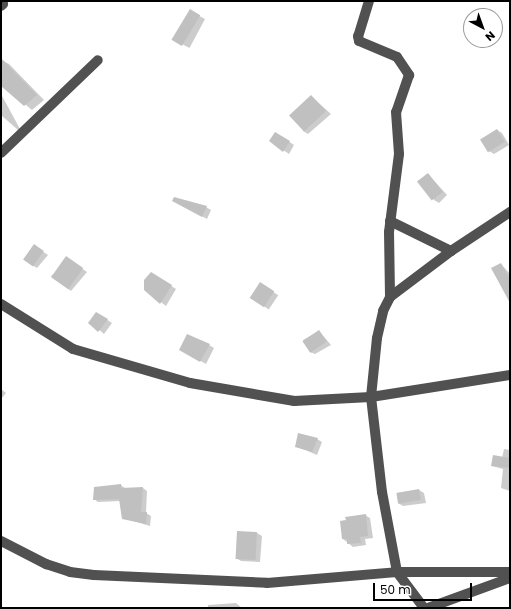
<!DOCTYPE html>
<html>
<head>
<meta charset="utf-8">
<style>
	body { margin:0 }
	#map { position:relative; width:511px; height:609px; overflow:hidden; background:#fff; font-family:Poppins,sans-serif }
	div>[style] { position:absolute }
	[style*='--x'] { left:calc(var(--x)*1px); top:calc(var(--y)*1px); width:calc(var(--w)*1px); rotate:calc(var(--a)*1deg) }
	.shadow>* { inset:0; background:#0003; transform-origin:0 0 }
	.building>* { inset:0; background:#c0c0c0; transform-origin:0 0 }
	.minor>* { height:10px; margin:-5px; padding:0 5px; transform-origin:5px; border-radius:5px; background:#515151 }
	span { translate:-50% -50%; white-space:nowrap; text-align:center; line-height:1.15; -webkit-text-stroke:3px #fff; paint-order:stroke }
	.frame { position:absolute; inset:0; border:2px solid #000; pointer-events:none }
	.north { position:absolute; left:463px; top:8px; width:40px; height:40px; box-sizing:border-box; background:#fff; border:1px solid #999; border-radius:50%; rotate:139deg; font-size:11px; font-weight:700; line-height:16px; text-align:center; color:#000 }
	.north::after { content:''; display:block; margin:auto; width:14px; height:18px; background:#000; clip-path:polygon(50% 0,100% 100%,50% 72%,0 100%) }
	.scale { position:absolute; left:373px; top:583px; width:99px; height:18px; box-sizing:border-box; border:2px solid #000; border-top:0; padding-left:5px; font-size:12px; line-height:14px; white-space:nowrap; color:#000; -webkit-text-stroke:3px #fff; paint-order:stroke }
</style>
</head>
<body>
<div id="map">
	<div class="shadow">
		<div style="left:190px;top:11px;width:17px;height:33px;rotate:28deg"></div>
		<div style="clip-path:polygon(1px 60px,9px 64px,44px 100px,32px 110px,1px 85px)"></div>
		<div style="clip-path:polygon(1px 94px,20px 129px,18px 130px,1px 115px)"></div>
		<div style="clip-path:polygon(311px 96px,331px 114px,308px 134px,303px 131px)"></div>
		<div style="clip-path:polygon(497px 130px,502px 133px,509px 145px,494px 154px,489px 151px)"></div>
		<div style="clip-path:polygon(281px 136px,294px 145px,289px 154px,270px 141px)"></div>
		<div style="clip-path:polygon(428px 174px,447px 195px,439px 203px,434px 200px)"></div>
		<div style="clip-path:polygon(174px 201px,206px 207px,211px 210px,207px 219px)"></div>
		<div style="clip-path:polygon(39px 249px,48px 255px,37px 268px,32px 265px)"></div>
		<div style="clip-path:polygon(71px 261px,87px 272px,71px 291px,51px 276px)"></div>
		<div style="clip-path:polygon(501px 264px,510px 274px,510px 294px)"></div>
		<div style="clip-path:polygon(156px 276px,176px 289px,166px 306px,145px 290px)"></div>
		<div style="left:260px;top:283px;width:22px;height:17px;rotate:34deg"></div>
		<div style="clip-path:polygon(97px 313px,112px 323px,104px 334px,90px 322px)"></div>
		<div style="clip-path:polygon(319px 331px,331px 345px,315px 354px,310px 352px,303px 340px)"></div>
		<div style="clip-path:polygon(209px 345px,214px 348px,206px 364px,180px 349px)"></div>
		<div style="clip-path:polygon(1px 389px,6px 393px,1px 399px)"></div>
		<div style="clip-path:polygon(317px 439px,322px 442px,317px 455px,296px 446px)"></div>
		<div style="clip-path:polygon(504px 449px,510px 450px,510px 491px,501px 488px,503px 469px,492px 466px,502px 458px)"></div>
		<div style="clip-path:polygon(121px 485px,126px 489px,143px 488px,147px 491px,146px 513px,151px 516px,150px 526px,123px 518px,120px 501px,98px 502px,94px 499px,95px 488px)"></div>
		<div style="clip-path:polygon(419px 490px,424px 493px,426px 503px,403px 506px,398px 503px,397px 493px)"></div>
		<div style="clip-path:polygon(365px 515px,370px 518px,373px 538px,365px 539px,366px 545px,353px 547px,343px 539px)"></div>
		<div style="clip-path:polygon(257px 533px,262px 536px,260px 562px,241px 561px,236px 558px)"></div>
		<div style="clip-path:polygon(236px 603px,242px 608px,208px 608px,208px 605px)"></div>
	</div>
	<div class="building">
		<div style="left:190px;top:9px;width:12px;height:36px;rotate:31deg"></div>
		<div style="clip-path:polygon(1px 58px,37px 95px,24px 106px,1px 86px)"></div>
		<div style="left:311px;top:95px;width:22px;height:30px;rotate:47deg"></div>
		<div style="left:497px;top:129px;width:15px;height:20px;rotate:58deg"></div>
		<div style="clip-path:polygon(275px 132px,290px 141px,283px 152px,269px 141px)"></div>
		<div style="left:428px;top:173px;width:24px;height:14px;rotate:52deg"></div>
		<div style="clip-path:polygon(174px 197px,207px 206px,202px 217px,172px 201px)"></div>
		<div style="left:34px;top:244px;width:12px;height:19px;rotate:35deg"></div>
		<div style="left:66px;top:256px;width:21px;height:26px;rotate:35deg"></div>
		<div style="clip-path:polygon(501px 263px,510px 279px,510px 303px,491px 268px)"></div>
		<div style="clip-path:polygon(151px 272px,172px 285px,160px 304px,144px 290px,144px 280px)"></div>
		<div style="left:260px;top:282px;width:17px;height:19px;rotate:33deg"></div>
		<div style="clip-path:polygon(96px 312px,108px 319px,98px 332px,88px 323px)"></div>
		<div style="left:319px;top:330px;width:14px;height:20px;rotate:56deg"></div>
		<div style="clip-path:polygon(187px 334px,210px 344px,200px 362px,179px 350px)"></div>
		<div style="clip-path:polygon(298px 433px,318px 438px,312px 452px,295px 447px)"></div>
		<div style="clip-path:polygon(493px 455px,510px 458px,510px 468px,491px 466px)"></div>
		<div style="clip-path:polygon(121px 484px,121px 488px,143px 487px,141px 512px,147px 512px,146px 524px,122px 519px,119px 499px,93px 500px,94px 487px)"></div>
		<div style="left:419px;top:489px;width:11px;height:23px;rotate:80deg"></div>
		<div style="clip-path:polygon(366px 514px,368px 536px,360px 537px,361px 543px,347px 544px,347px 539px,342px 539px,340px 521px,346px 520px,345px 517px)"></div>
		<div style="left:237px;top:531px;width:20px;height:28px;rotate:3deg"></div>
	</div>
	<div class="minor">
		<div style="--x:369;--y:1;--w:37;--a:107"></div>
		<div style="--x:358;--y:36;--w:5;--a:79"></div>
		<div style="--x:359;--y:41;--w:41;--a:22.8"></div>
		<div style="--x:397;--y:57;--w:22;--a:56"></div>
		<div style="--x:409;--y:75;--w:39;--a:109"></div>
		<div style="--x:396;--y:112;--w:42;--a:85.9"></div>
		<div style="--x:399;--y:154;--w:79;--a:97.3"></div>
		<div style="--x:389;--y:232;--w:65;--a:89.1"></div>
		<div style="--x:1;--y:6;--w:3;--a:-45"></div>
		<div style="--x:1;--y:153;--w:134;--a:-43.8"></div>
		<div style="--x:390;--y:221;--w:68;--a:26.2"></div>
		<div style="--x:1;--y:304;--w:85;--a:32"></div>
		<div style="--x:73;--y:349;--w:122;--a:16.2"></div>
		<div style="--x:190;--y:383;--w:106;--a:9.8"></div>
		<div style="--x:294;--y:401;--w:77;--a:-3"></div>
		<div style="--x:371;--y:397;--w:141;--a:-9"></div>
		<div style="--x:1;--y:541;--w:51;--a:27.1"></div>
		<div style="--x:46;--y:564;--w:25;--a:18"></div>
		<div style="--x:70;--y:572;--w:24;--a:7"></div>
		<div style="--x:94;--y:575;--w:173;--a:2.6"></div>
		<div style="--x:267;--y:583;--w:130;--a:-4.8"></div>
		<div style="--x:397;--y:572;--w:113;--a:0"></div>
		<div style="--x:424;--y:608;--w:45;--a:-126.9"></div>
		<div style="--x:397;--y:572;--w:81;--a:-100.6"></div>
		<div style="--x:382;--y:492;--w:96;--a:-96.6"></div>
		<div style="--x:371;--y:397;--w:59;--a:-84.2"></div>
		<div style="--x:377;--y:338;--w:28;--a:-77"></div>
		<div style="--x:383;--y:311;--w:16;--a:-63"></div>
		<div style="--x:390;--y:297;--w:76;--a:-37"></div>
		<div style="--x:451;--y:251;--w:71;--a:-33.5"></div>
		<div style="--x:428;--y:608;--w:87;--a:-20.1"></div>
	</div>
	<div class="frame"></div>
	<div class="north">N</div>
	<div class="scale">50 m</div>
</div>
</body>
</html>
